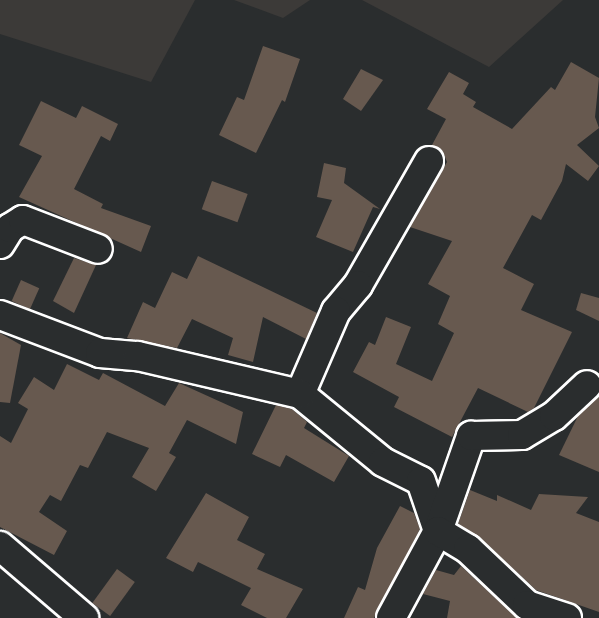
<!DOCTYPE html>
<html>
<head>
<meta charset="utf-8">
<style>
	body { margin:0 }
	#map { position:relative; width:599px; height:618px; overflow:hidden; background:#2a2d2e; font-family:Caveat,sans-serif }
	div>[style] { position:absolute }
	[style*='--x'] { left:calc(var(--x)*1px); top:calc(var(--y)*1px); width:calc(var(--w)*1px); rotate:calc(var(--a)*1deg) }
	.built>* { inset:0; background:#3c3a38 }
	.building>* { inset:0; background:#67594f; transform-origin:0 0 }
	.roads { filter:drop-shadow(2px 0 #fff) drop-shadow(-2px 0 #fff) drop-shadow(0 2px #fff) drop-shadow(0 -2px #fff) }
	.minor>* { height:28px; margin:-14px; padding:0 14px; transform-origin:14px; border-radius:14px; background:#2a2d2e }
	span { translate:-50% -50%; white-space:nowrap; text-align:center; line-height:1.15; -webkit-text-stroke:5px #2a2d2e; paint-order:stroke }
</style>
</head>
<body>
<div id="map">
	<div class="built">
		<div style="clip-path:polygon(0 0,195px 0,151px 82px,0 34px)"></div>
		<div style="clip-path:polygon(234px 0,310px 0,283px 18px)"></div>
		<div style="clip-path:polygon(362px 0,563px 0,489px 67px)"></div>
	</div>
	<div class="building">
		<div style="clip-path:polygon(263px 46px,300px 59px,285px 102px,282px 100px,256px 153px,219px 135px,237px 97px,244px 100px)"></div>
		<div style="clip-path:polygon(571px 62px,599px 78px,595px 117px,599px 128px,577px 145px,599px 166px,588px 181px,566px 164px,562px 181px,541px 220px,532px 215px,503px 268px,534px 284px,521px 310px,572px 332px,534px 408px,528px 412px,478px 388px,452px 437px,394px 407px,399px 397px,353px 372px,369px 342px,375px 345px,386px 317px,411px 327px,396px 364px,432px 381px,454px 333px,438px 324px,450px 296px,428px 284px,452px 241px,410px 227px,447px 162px,443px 152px,432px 145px,446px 119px,427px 109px,449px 72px,469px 83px,463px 94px,476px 102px,473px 107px,512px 129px,551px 87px,555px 90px)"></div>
		<div style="clip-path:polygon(361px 69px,383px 80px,361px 111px,343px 99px)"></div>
		<div style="clip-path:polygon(41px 101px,76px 118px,82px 106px,118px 124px,110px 141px,101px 136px,74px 189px,103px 204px,101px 208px,151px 226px,141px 252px,19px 197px,42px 156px,19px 145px)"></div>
		<div style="clip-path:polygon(324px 163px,346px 168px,344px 183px,380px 209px,373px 207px,353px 252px,316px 237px,332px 200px,317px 197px)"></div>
		<div style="left:212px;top:181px;width:38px;height:30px;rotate:20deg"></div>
		<div style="clip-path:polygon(198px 256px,317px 313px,306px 339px,263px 317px,253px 362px,228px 355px,233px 338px,192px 319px,177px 348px,127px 338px,143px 302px,155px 308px,172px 272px,187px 279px)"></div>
		<div style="clip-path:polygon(74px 258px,96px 265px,74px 313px,53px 301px)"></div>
		<div style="left:21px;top:280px;width:20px;height:23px;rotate:24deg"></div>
		<div style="clip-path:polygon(581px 293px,599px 298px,599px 321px,576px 310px)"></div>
		<div style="clip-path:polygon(0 333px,21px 345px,10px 403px,0 402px)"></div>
		<div style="clip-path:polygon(67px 364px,99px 380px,103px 373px,165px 406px,179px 383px,243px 412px,236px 444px,187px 420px,169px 453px,176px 457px,156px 491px,132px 477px,149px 448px,107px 432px,88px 468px,80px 465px,61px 501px,50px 495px,39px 512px,67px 531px,54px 555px,0 527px,0 436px,11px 443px,28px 409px,18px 403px,34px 377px,54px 390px)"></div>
		<div style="clip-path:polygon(599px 396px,599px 472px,559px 455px,578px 416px)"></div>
		<div style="clip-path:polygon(276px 405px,292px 409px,307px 422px,304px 428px,349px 456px,334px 482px,286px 455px,280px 467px,252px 454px)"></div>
		<div style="clip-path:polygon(470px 490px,497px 501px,497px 495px,531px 510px,539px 494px,588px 497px,576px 513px,599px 522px,599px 612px,536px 590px,479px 537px,458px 524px)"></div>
		<div style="clip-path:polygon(206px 493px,249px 517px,237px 540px,265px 554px,257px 569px,303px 589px,286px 618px,267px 618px,241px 605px,251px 588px,198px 562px,193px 572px,166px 558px)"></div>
		<div style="clip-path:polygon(400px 506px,414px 513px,420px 529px,374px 618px,344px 618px,358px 587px,365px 590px,377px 548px)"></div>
		<div style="clip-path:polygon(461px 566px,516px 617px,517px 618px,447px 618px,450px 601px,423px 594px,436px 570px,454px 575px)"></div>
		<div style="left:117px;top:569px;width:22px;height:42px;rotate:36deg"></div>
	</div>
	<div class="roads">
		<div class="minor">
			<div style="--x:429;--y:161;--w:143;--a:119.8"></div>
			<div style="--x:358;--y:285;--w:34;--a:130"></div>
			<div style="--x:336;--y:311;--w:90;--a:113.4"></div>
			<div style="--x:300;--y:394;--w:107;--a:39.3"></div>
			<div style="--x:383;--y:462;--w:42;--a:26.6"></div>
			<div style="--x:421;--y:481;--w:53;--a:71.2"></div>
			<div style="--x:0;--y:244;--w:19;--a:-58"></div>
			<div style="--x:10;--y:228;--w:15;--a:-32"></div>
			<div style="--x:23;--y:220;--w:80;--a:21.1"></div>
			<div style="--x:0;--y:315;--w:107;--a:20.8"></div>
			<div style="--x:100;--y:353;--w:38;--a:5"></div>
			<div style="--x:138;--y:356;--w:166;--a:13.2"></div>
			<div style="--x:438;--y:531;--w:101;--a:-70.8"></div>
			<div style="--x:471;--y:436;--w:51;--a:-1.1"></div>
			<div style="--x:522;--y:435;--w:37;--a:-31"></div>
			<div style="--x:554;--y:416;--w:45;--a:-43.2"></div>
			<div style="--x:0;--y:546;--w:111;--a:40.6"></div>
			<div style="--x:391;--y:618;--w:99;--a:-61.6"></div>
			<div style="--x:438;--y:531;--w:35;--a:31"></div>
			<div style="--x:468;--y:549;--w:81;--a:43.5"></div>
			<div style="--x:527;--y:605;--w:42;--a:18"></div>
		</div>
	</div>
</div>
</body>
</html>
